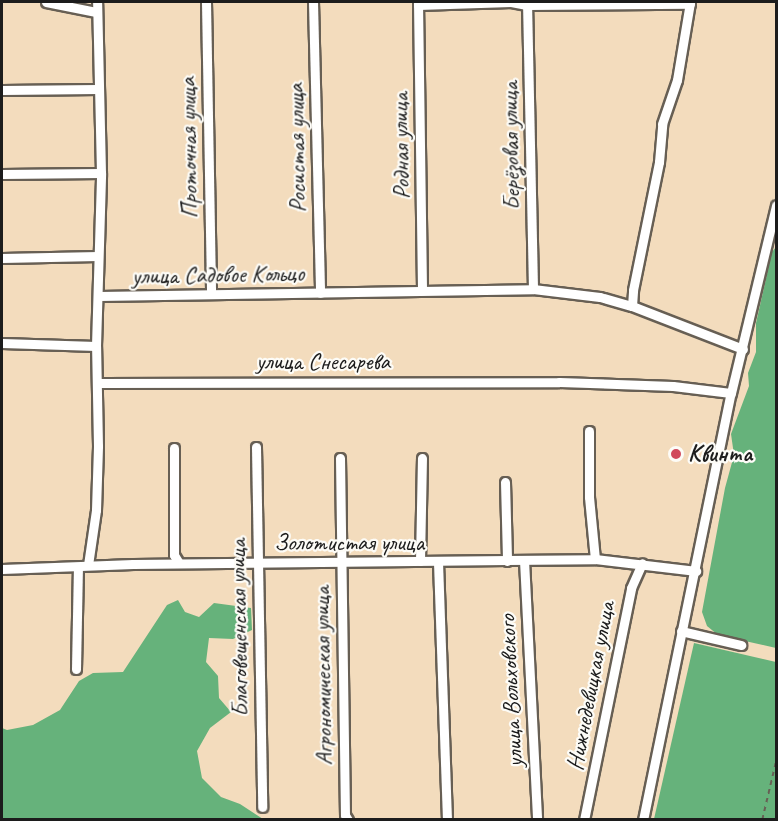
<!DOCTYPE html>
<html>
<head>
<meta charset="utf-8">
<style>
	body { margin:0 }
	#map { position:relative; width:778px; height:821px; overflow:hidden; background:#f3dcbd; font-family:Caveat,sans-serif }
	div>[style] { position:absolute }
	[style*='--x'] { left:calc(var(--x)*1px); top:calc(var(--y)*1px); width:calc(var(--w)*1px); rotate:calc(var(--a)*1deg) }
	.forest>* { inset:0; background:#66b27b }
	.path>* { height:1.5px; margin-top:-0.75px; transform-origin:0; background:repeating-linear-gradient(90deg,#675f54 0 4.5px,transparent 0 9px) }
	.roads { filter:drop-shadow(2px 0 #675f54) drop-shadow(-2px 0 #675f54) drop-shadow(0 2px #675f54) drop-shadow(0 -2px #675f54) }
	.minor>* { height:9px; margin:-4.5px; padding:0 4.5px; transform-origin:4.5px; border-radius:4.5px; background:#fff }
	.dots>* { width:16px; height:16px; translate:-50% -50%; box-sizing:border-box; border:3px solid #fdfcf7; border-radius:50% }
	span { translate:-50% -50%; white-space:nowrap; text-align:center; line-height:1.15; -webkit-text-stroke:4.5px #fdfcf7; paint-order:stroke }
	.street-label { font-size:24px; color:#1c1c1c }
	.poi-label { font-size:24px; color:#1c1c1c; font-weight:700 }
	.left { translate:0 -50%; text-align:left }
	.frame { position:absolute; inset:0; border:3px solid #1c1c1c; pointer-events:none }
</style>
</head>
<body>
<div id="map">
	<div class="forest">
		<div style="clip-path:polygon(776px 247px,776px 648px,718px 635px,707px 626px,702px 612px,725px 488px,734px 455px,731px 434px,749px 386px,748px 373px,756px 352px,756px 323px,772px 252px)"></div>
		<div style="clip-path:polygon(178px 600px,185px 612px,199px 617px,214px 603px,251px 608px,252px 630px,233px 639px,209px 638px,206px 662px,218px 676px,219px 698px,231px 712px,210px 728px,197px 751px,202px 778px,221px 797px,240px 804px,263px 819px,2px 819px,2px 728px,7px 730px,33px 725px,60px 710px,79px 681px,93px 673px,123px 672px,167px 605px)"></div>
		<div style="clip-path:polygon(694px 643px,776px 662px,776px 819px,654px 819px)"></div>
	</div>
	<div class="path">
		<div style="--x:762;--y:820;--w:61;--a:-76.7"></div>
	</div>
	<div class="roads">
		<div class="minor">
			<div style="--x:46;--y:2;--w:51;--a:11.3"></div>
			<div style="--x:206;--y:2;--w:291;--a:89"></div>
			<div style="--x:313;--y:2;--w:291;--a:88.6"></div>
			<div style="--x:418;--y:2;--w:288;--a:89.2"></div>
			<div style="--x:527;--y:2;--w:287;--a:88.8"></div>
			<div style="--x:418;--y:5;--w:93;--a:-1.8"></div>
			<div style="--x:511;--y:2;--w:16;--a:11"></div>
			<div style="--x:527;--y:5;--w:163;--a:-0.4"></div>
			<div style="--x:2;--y:90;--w:96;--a:-0.6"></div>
			<div style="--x:2;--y:174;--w:99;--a:-0.6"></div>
			<div style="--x:2;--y:258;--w:96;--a:-1.2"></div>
			<div style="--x:99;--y:296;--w:434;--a:-0.9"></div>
			<div style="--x:533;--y:289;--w:67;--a:6.8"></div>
			<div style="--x:600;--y:297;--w:33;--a:16"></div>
			<div style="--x:632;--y:306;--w:119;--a:21.2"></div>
			<div style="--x:632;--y:306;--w:16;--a:-86"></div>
			<div style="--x:633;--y:290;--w:131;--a:-78.5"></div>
			<div style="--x:659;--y:162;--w:38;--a:-85"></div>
			<div style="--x:662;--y:124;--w:46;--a:-71.2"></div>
			<div style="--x:677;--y:80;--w:79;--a:-80.5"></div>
			<div style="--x:2;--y:343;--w:94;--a:1.8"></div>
			<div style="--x:98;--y:383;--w:461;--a:-0.1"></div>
			<div style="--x:559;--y:382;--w:114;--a:2"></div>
			<div style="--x:673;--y:386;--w:58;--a:6.9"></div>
			<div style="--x:589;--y:431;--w:66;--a:90"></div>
			<div style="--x:589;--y:497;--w:62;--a:84.5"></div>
			<div style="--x:256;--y:447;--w:360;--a:89"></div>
			<div style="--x:174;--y:448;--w:107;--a:90"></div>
			<div style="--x:174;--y:555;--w:9;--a:58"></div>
			<div style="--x:340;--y:458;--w:357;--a:89.2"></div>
			<div style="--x:345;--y:815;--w:6;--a:59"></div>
			<div style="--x:505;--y:482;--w:79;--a:88.5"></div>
			<div style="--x:524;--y:560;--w:260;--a:87.1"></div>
			<div style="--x:420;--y:561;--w:103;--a:-88.9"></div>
			<div style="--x:438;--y:562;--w:258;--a:88"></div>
			<div style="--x:88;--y:565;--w:56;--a:-81.7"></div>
			<div style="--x:96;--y:510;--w:64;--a:-88.2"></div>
			<div style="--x:98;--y:446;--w:100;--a:-91.1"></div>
			<div style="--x:96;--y:346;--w:173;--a:-88.3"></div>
			<div style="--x:101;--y:173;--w:171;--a:-91.3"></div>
			<div style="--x:2;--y:569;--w:131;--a:-2.2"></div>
			<div style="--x:133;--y:564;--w:462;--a:-0.6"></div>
			<div style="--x:595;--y:559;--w:102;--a:6.8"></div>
			<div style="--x:681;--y:631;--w:62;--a:13.1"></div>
			<div style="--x:76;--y:669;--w:102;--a:-88.9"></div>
			<div style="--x:584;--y:820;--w:237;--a:-78.5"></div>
			<div style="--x:631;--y:588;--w:27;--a:-66"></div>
			<div style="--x:643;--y:820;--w:436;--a:-78.4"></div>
			<div style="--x:731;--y:393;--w:193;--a:-76.5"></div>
		</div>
	</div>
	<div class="dots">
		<div style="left:676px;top:454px;background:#d1495b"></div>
	</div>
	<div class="street-label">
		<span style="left:401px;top:146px;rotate:-91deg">Родная улица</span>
		<span style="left:511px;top:146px;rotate:-91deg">Берёзовая улица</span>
		<span style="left:189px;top:148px;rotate:-91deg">Проточная улица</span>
		<span style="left:297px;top:148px;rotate:-91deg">Росистая улица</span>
		<span style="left:218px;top:275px;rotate:-1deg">улица Садовое Кольцо</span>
		<span style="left:323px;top:362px">улица Снесарева</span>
		<span style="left:349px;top:543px">Золотистая улица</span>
		<span style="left:239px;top:628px;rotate:-91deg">Благовещенская улица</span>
		<span style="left:323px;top:676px;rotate:-91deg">Агрономическая улица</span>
		<span style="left:591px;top:686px;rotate:-79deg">Нижнедевицкая улица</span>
		<span style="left:511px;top:691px;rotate:-93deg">улица Вольховского</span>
	</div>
	<div class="poi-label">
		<span class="left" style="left:688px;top:454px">Квинта</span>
	</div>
	<div class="frame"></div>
</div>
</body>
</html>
